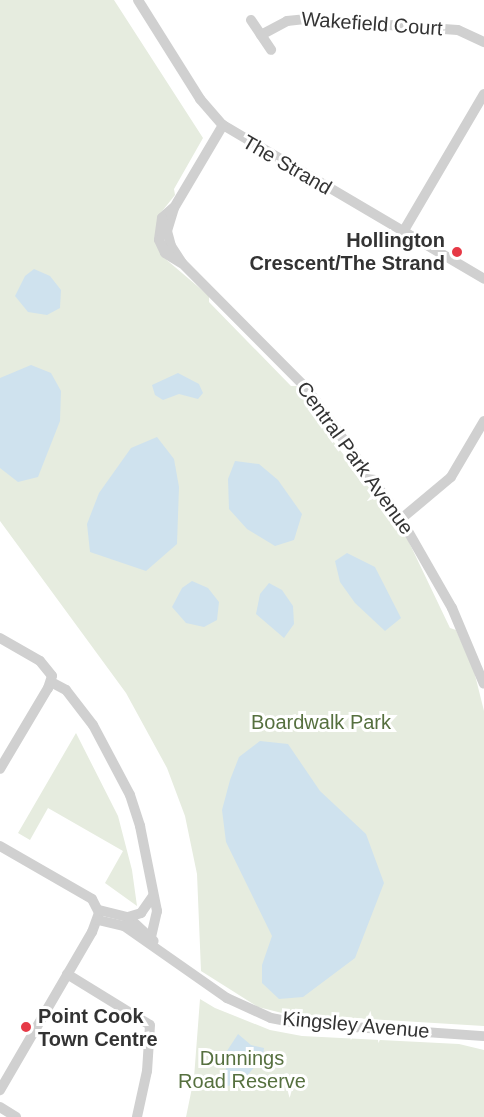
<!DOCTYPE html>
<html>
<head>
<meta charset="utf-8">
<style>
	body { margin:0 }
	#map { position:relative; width:484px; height:1117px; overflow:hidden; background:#fff; font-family:Arial,sans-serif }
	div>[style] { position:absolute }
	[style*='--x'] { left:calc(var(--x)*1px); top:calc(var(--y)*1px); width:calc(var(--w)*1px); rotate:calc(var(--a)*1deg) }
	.green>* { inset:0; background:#e6ecdf }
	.water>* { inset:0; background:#cfe2ee }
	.street>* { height:10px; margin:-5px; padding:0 5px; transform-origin:5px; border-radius:5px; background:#d0d0d0 }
	.dots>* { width:16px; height:16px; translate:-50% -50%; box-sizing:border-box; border:3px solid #fff; border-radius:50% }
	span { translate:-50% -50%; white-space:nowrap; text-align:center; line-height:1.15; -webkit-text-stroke:6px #fff; paint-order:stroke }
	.street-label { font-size:20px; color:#333 }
	.poi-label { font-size:20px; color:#333; font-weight:700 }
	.right { translate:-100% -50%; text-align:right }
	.left { translate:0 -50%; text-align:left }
	.park-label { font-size:20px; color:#56703f }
</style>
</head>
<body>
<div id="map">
	<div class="green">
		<div style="clip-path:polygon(0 0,114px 0,203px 138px,174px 189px,175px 195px,159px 215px,155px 238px,162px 256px,209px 296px,209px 302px,291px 386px,297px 386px,331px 431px,330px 437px,406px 536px,450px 628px,456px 630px,474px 671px,484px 711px,484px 1026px,286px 1014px,258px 1007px,201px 971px,197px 874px,185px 816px,167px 768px,126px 693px,0 521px)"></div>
		<div style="clip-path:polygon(76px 733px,118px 816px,132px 870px,137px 906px,105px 883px,123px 851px,48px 808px,30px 840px,18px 833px)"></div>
		<div style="clip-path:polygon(200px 999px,215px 1008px,270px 1030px,302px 1036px,459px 1044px,484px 1050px,484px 1117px,186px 1117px,194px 1078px)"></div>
	</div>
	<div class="water">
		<div style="clip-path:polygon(34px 269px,50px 276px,61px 290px,60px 308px,47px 315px,28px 312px,15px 296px,25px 276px)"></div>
		<div style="clip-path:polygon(31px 365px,51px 373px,61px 391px,60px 421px,38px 477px,18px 482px,0 468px,0 378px)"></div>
		<div style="clip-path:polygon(178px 373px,199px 384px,203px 393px,198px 399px,179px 394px,163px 400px,155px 395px,152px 385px)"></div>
		<div style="clip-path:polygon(157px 437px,174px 459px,179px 487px,177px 544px,146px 571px,90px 552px,87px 524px,99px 493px,131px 448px)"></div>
		<div style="clip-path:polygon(235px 461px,259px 464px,278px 480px,302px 514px,294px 540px,275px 546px,247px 529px,229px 509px,228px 479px)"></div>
		<div style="clip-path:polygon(347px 553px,375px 567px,401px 618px,385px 631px,355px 603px,340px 582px,335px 561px)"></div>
		<div style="clip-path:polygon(192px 581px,208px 588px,219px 602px,217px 620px,204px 627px,186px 623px,172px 607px,182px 588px)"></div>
		<div style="clip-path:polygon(269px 583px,282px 590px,293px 606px,294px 624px,284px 638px,256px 614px,260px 594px)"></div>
		<div style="clip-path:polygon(260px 741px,288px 744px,320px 791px,366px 834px,384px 883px,355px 958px,303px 997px,279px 999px,262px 983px,262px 965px,272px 936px,226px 842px,222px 810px,230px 780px,239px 757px)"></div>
		<div style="clip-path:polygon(238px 1034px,251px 1045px,264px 1048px,263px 1057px,240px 1084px,227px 1086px,225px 1054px)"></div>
	</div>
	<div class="street">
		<div style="--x:138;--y:0;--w:117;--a:57.9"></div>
		<div style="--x:200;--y:99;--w:35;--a:49"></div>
		<div style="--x:223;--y:125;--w:303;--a:30.5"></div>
		<div style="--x:251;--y:20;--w:36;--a:56"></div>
		<div style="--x:261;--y:35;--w:30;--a:-28"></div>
		<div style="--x:287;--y:21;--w:18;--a:-6"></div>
		<div style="--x:305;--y:19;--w:153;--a:4.1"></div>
		<div style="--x:458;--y:30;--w:29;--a:25"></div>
		<div style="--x:223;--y:125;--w:96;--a:120.6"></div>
		<div style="--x:174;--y:208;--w:24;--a:107"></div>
		<div style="--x:167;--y:231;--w:16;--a:75"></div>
		<div style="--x:171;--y:246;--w:20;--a:57"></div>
		<div style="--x:182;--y:263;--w:177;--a:45.2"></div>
		<div style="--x:307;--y:389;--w:160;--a:54.1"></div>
		<div style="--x:401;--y:519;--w:103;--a:60.2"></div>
		<div style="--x:452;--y:608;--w:82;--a:67.2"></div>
		<div style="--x:173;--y:208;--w:15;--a:138"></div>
		<div style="--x:162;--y:218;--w:22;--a:98"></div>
		<div style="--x:159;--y:240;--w:14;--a:65"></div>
		<div style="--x:165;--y:253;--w:19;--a:32"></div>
		<div style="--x:403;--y:232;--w:160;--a:-59.6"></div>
		<div style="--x:401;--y:519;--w:65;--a:-40"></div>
		<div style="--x:451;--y:477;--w:65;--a:-59.5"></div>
		<div style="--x:0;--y:638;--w:46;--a:29.9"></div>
		<div style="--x:40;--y:661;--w:19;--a:51"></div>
		<div style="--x:52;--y:676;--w:13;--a:108"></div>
		<div style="--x:48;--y:688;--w:94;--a:120.7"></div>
		<div style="--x:51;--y:682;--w:17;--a:28"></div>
		<div style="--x:66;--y:690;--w:44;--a:52.4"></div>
		<div style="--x:93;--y:725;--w:79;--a:62.1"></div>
		<div style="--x:130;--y:795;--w:33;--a:72"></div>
		<div style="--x:140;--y:826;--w:87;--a:78.7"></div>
		<div style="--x:157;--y:911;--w:27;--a:103"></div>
		<div style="--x:0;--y:846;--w:106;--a:29.9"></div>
		<div style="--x:92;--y:899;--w:16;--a:63"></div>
		<div style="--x:99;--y:913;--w:20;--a:110"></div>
		<div style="--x:92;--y:932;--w:183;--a:120.2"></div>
		<div style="--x:99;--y:910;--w:30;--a:14"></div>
		<div style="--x:128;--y:917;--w:35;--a:43"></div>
		<div style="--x:128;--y:917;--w:14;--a:-17"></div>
		<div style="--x:141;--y:913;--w:21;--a:-55"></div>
		<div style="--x:98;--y:920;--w:27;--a:13"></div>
		<div style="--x:124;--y:926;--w:126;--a:35"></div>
		<div style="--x:227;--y:998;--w:48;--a:24.4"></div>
		<div style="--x:271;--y:1018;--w:25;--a:11"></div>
		<div style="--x:296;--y:1023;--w:188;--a:4"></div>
		<div style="--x:67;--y:974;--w:97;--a:31.6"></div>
		<div style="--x:150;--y:1025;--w:46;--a:93.7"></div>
		<div style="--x:147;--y:1071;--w:47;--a:102.3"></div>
		<div style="--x:0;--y:1107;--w:19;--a:32"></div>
	</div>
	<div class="dots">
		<div style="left:457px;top:252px;background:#e63946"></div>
		<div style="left:26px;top:1027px;background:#e63946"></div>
	</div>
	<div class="street-label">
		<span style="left:372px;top:24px;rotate:4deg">Wakefield Court</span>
		<span style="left:287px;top:165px;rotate:30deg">The Strand</span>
		<span style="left:355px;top:458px;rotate:54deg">Central Park Avenue</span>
		<span style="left:356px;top:1025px;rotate:5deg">Kingsley Avenue</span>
	</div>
	<div class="poi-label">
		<span class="right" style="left:445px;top:252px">Hollington<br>Crescent/The Strand</span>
		<span class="left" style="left:38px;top:1028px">Point Cook<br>Town Centre</span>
	</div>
	<div class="park-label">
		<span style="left:321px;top:722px">Boardwalk Park</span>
		<span style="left:242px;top:1070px">Dunnings<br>Road Reserve</span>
	</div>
</div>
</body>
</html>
